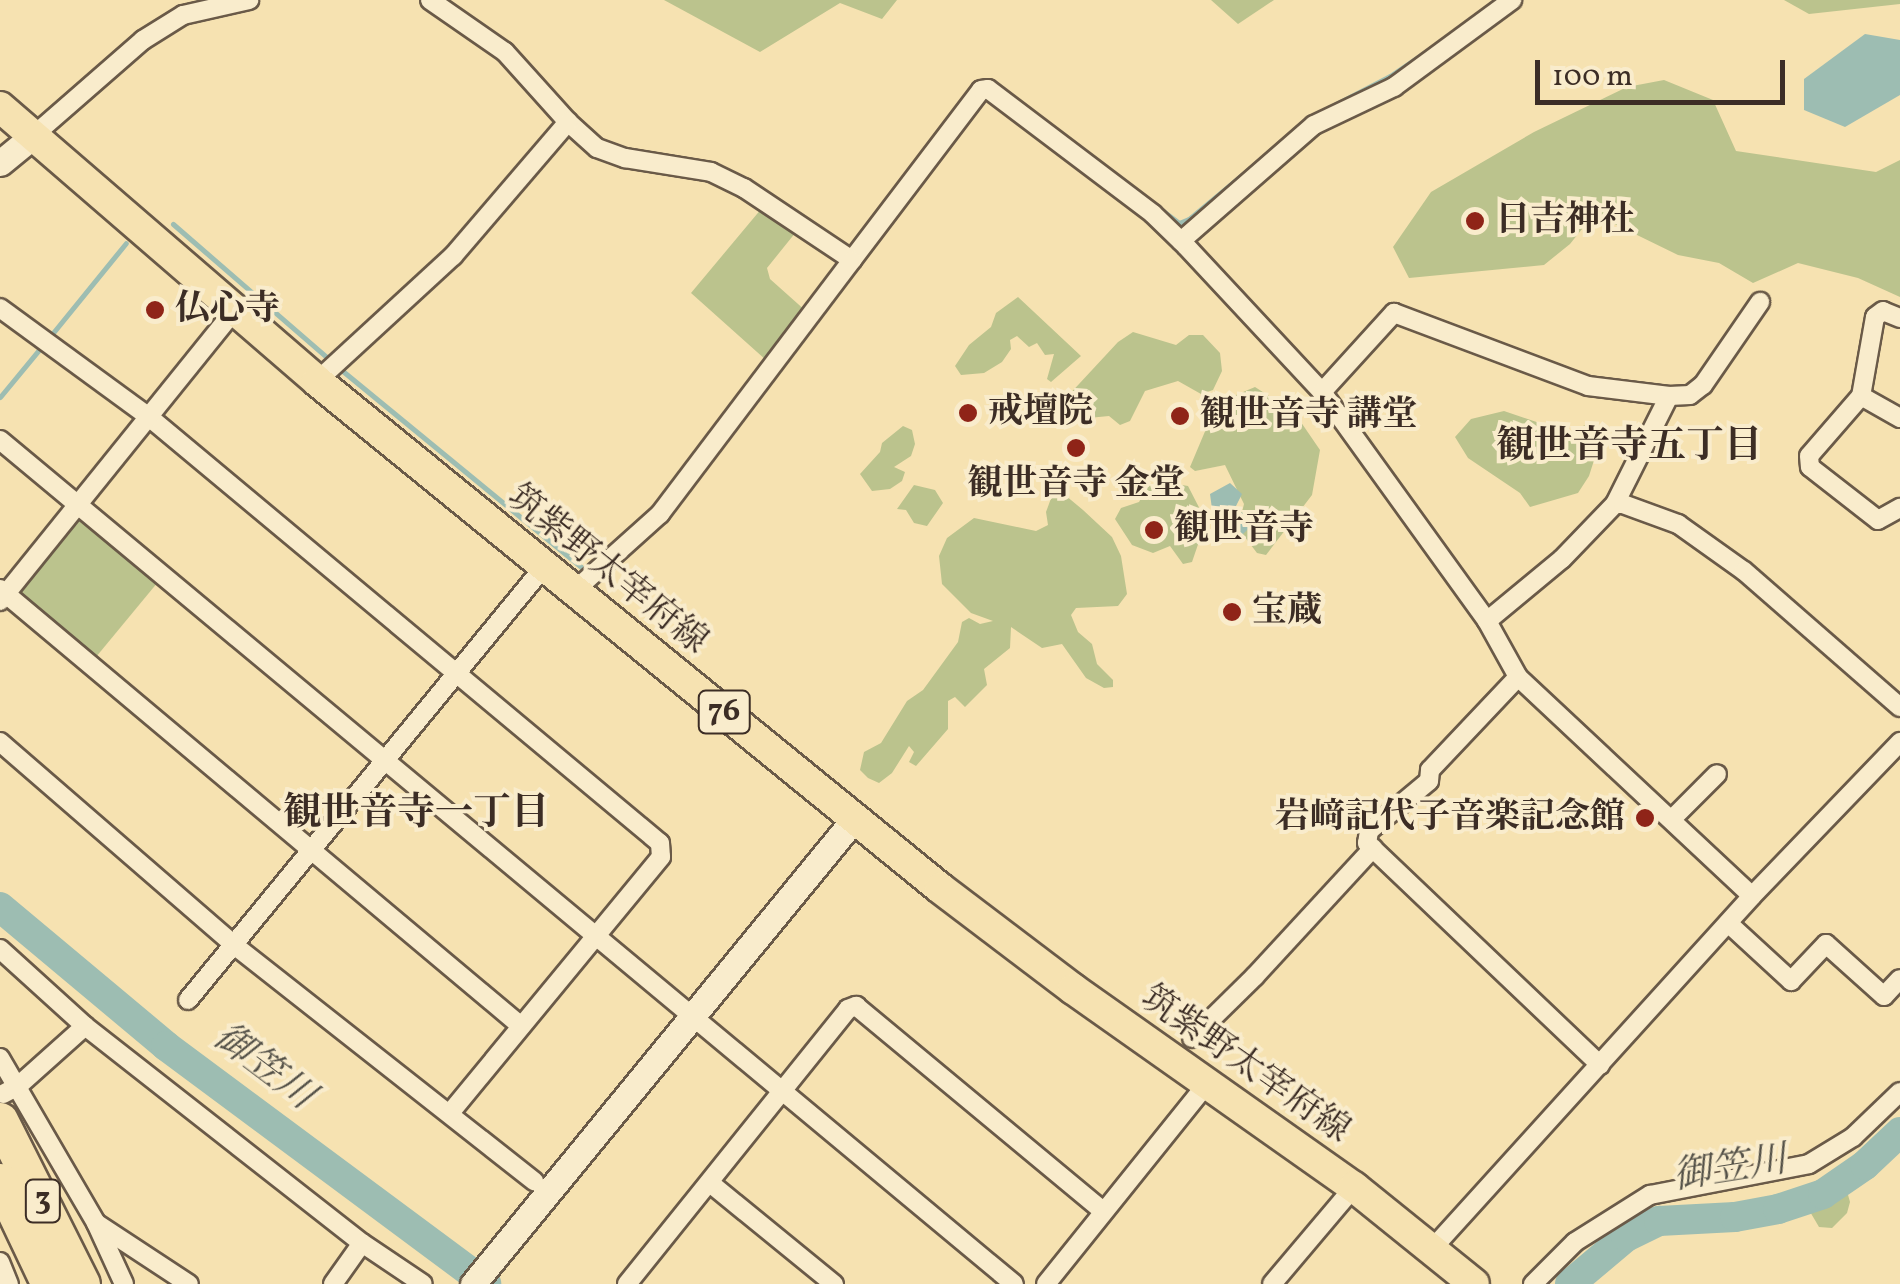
<!DOCTYPE html>
<html>
<head>
<meta charset="utf-8">
<style>
	body { margin:0 }
	#map { position:relative; width:1900px; height:1284px; overflow:hidden; background:#f6e2b1; font-family:Vollkorn,"Noto Serif JP",serif }
	div>[style] { position:absolute }
	[style*='--x'] { left:calc(var(--x)*1px); top:calc(var(--y)*1px); width:calc(var(--w)*1px); rotate:calc(var(--a)*1deg) }
	.green>* { inset:0; background:#bbc38d }
	.water>* { inset:0; background:#9dbdb2 }
	.stream>* { height:5px; margin:-2.5px; padding:0 2.5px; transform-origin:2.5px; border-radius:2.5px; background:#9dbdb2 }
	.river>* { height:30px; margin:-15px; padding:0 15px; transform-origin:15px; border-radius:15px; background:#9dbdb2 }
	.roads { filter:drop-shadow(2px 0 #6a5a48) drop-shadow(-2px 0 #6a5a48) drop-shadow(0 2px #6a5a48) drop-shadow(0 -2px #6a5a48) }
	.street>* { height:18px; margin:-9px; padding:0 9px; transform-origin:9px; border-radius:9px; background:#f9eccc }
	.secondary>* { height:25px; margin:-12.5px; padding:0 12.5px; transform-origin:12.5px; border-radius:12.5px; background:#f9eccc }
	.primary>* { height:30px; margin:-15px; padding:0 15px; transform-origin:15px; border-radius:15px; background:#f6e2b1 }
	.highway>* { height:35px; margin:-17.5px; padding:0 17.5px; transform-origin:17.5px; border-radius:17.5px; background:#f6e2b1 }
	.dots>* { width:28px; height:28px; translate:-50% -50%; box-sizing:border-box; border:5px solid #f9eccc; border-radius:50% }
	span { translate:-50% -50%; white-space:nowrap; text-align:center; line-height:1.15; -webkit-text-stroke:8px #f9eccc; paint-order:stroke }
	.shield-label span { padding:2px 8px; background:#f9eccc; border:2px solid; border-radius:8px; -webkit-text-stroke-width:0 }
	.shield-label { font-size:32px; color:#3c2d25; font-weight:700 }
	.poi-label { font-size:35px; color:#3c2d25; font-weight:700 }
	.left { translate:0 -50%; text-align:left }
	.right { translate:-100% -50%; text-align:right }
	.street-label { font-size:35px; color:#3c2d25 }
	.neighbourhood-label { font-size:38px; color:#3c2d25; font-weight:700 }
	.water-label { font-size:38px; color:#545148; font-style:italic }
	.scale { position:absolute; left:1535px; top:60px; width:250px; height:45px; box-sizing:border-box; border:5px solid #3c2d25; border-top:0; padding-left:12px; font-size:30px; line-height:35px; white-space:nowrap; color:#3c2d25; -webkit-text-stroke:8px #f9eccc; paint-order:stroke }
</style>
</head>
<body>
<div id="map">
	<div class="green">
		<div style="clip-path:polygon(664px 0,897px 0,882px 19px,840px 3px,760px 52px)"></div>
		<div style="clip-path:polygon(1211px 0,1274px 0,1238px 24px)"></div>
		<div style="clip-path:polygon(1784px 0,1900px 0,1900px 4px,1809px 14px)"></div>
		<div style="clip-path:polygon(1664px 80px,1713px 100px,1736px 151px,1876px 172px,1900px 160px,1900px 297px,1858px 278px,1798px 263px,1753px 283px,1719px 263px,1678px 255px,1594px 214px,1570px 244px,1544px 265px,1409px 278px,1393px 247px,1431px 192px,1534px 132px,1627px 87px)"></div>
		<div style="clip-path:polygon(762px 208px,796px 232px,767px 268px,770px 279px,807px 312px,766px 360px,691px 293px)"></div>
		<div style="clip-path:polygon(1018px 297px,1081px 356px,1051px 382px,1047px 379px,1054px 354px,1045px 355px,1037px 343px,1029px 347px,1017px 336px,1010px 340px,1011px 349px,1002px 362px,984px 373px,961px 375px,955px 366px,969px 345px,991px 327px,996px 313px)"></div>
		<div style="clip-path:polygon(1133px 332px,1176px 345px,1189px 335px,1203px 335px,1220px 353px,1222px 371px,1213px 390px,1201px 394px,1178px 381px,1145px 391px,1130px 421px,1120px 425px,1109px 416px,1058px 421px,1053px 412px,1118px 342px)"></div>
		<div style="clip-path:polygon(1255px 387px,1294px 412px,1320px 450px,1312px 495px,1266px 555px,1257px 553px,1238px 528px,1244px 504px,1225px 465px,1195px 471px,1190px 467px,1217px 403px)"></div>
		<div style="clip-path:polygon(1504px 411px,1569px 433px,1585px 425px,1604px 429px,1589px 476px,1578px 493px,1530px 507px,1520px 493px,1468px 458px,1455px 437px,1471px 419px)"></div>
		<div style="clip-path:polygon(903px 426px,912px 430px,915px 444px,911px 456px,894px 467px,905px 472px,902px 481px,890px 489px,872px 491px,860px 474px,880px 452px,882px 443px)"></div>
		<div style="clip-path:polygon(1170px 483px,1188px 486px,1206px 521px,1192px 562px,1183px 564px,1170px 546px,1153px 553px,1132px 545px,1115px 519px,1121px 508px,1139px 502px,1148px 486px)"></div>
		<div style="clip-path:polygon(914px 485px,935px 490px,943px 503px,927px 526px,914px 523px,906px 510px,897px 509px)"></div>
		<div style="clip-path:polygon(1053px 493px,1065px 495px,1083px 510px,1112px 537px,1121px 556px,1127px 594px,1118px 606px,1076px 608px,1071px 615px,1078px 632px,1092px 644px,1097px 664px,1113px 680px,1113px 687px,1104px 688px,1086px 678px,1062px 644px,1042px 648px,1011px 627px,1010px 648px,984px 669px,987px 685px,965px 707px,955px 697px,948px 701px,948px 729px,916px 766px,909px 762px,914px 752px,909px 746px,892px 773px,879px 783px,868px 778px,860px 770px,864px 752px,881px 743px,907px 701px,923px 690px,958px 642px,962px 622px,969px 618px,980px 624px,993px 621px,971px 613px,942px 584px,939px 556px,947px 538px,974px 518px,1036px 531px,1048px 525px,1046px 512px)"></div>
		<div style="clip-path:polygon(75px 521px,86px 521px,158px 582px,96px 657px,23px 595px,20px 586px)"></div>
		<div style="clip-path:polygon(1845px 1184px,1850px 1202px,1847px 1213px,1832px 1228px,1819px 1227px,1809px 1210px,1810px 1195px,1817px 1189px,1830px 1194px)"></div>
	</div>
	<div class="water">
		<div style="clip-path:polygon(1865px 34px,1900px 40px,1900px 95px,1845px 127px,1804px 110px,1804px 79px)"></div>
		<div style="clip-path:polygon(1230px 483px,1242px 494px,1235px 508px,1250px 518px,1250px 527px,1239px 538px,1221px 532px,1212px 509px,1210px 494px)"></div>
	</div>
	<div class="stream">
		<div style="--x:1311;--y:117;--w:89;--a:-27.4"></div>
		<div style="--x:1390;--y:76;--w:64;--a:-34.2"></div>
		<div style="--x:1159;--y:208;--w:25;--a:37"></div>
		<div style="--x:1179;--y:223;--w:11;--a:-22"></div>
		<div style="--x:1189;--y:219;--w:117;--a:-39.8"></div>
		<div style="--x:173;--y:224;--w:209;--a:40.9"></div>
		<div style="--x:52;--y:334;--w:117;--a:-50.9"></div>
		<div style="--x:339;--y:368;--w:317;--a:39.4"></div>
		<div style="--x:0;--y:397;--w:66;--a:-50.5"></div>
	</div>
	<div class="river">
		<div style="--x:0;--y:907;--w:217;--a:39.9"></div>
		<div style="--x:166;--y:1046;--w:399;--a:36.6"></div>
		<div style="--x:1570;--y:1284;--w:73;--a:-40"></div>
		<div style="--x:1626;--y:1237;--w:37;--a:-26"></div>
		<div style="--x:1659;--y:1221;--w:76;--a:-3"></div>
		<div style="--x:1735;--y:1217;--w:44;--a:-10.5"></div>
		<div style="--x:1778;--y:1209;--w:47;--a:-18.4"></div>
		<div style="--x:1823;--y:1194;--w:51;--a:-34.6"></div>
		<div style="--x:1865;--y:1165;--w:48;--a:-43.3"></div>
	</div>
	<div class="roads">
		<div class="street">
			<div style="--x:430;--y:0;--w:91;--a:34.7"></div>
			<div style="--x:505;--y:52;--w:94;--a:48"></div>
			<div style="--x:568;--y:122;--w:39;--a:42"></div>
			<div style="--x:597;--y:148;--w:30;--a:20"></div>
			<div style="--x:625;--y:158;--w:87;--a:9.2"></div>
			<div style="--x:711;--y:172;--w:37;--a:26"></div>
			<div style="--x:744;--y:188;--w:130;--a:33.7"></div>
			<div style="--x:852;--y:260;--w:213;--a:-52.8"></div>
			<div style="--x:981;--y:90;--w:7;--a:-8"></div>
			<div style="--x:988;--y:89;--w:207;--a:37.1"></div>
			<div style="--x:1153;--y:214;--w:46;--a:44.1"></div>
			<div style="--x:1186;--y:246;--w:200;--a:47"></div>
			<div style="--x:1322;--y:392;--w:282;--a:54.2"></div>
			<div style="--x:1487;--y:621;--w:64;--a:61"></div>
			<div style="--x:1518;--y:677;--w:320;--a:43.1"></div>
			<div style="--x:33;--y:136;--w:146;--a:-41.1"></div>
			<div style="--x:143;--y:40;--w:47;--a:-32"></div>
			<div style="--x:183;--y:15;--w:68;--a:-12.8"></div>
			<div style="--x:1181;--y:241;--w:176;--a:-41.1"></div>
			<div style="--x:1314;--y:125;--w:89;--a:-25.4"></div>
			<div style="--x:1394;--y:87;--w:147;--a:-36.4"></div>
			<div style="--x:0;--y:308;--w:185;--a:36.2"></div>
			<div style="--x:149;--y:417;--w:665;--a:39.82"></div>
			<div style="--x:660;--y:843;--w:14;--a:86"></div>
			<div style="--x:661;--y:857;--w:332;--a:129.5"></div>
			<div style="--x:1900;--y:318;--w:18;--a:-158"></div>
			<div style="--x:1883;--y:311;--w:10;--a:143"></div>
			<div style="--x:1875;--y:317;--w:80;--a:100"></div>
			<div style="--x:1861;--y:396;--w:45;--a:29.4"></div>
			<div style="--x:317;--y:381;--w:185;--a:-42.6"></div>
			<div style="--x:453;--y:256;--w:177;--a:-49.4"></div>
			<div style="--x:1322;--y:392;--w:107;--a:-47.7"></div>
			<div style="--x:1394;--y:313;--w:207;--a:20.6"></div>
			<div style="--x:1588;--y:386;--w:82;--a:7"></div>
			<div style="--x:1669;--y:396;--w:121;--a:116.6"></div>
			<div style="--x:1669;--y:396;--w:21;--a:-3"></div>
			<div style="--x:1690;--y:395;--w:16;--a:-38"></div>
			<div style="--x:1703;--y:385;--w:101;--a:-55.5"></div>
			<div style="--x:1861;--y:396;--w:79;--a:130.9"></div>
			<div style="--x:1809;--y:456;--w:11;--a:85"></div>
			<div style="--x:1810;--y:467;--w:86;--a:37.9"></div>
			<div style="--x:1878;--y:520;--w:25;--a:-29"></div>
			<div style="--x:0;--y:440;--w:1319;--a:39.77"></div>
			<div style="--x:0;--y:589;--w:680;--a:39.99"></div>
			<div style="--x:573;--y:592;--w:117;--a:-41.9"></div>
			<div style="--x:660;--y:514;--w:318;--a:-52.9"></div>
			<div style="--x:0;--y:601;--w:373;--a:-51.1"></div>
			<div style="--x:1487;--y:621;--w:97;--a:-39.6"></div>
			<div style="--x:1562;--y:559;--w:76;--a:-46.1"></div>
			<div style="--x:1615;--y:504;--w:8;--a:0"></div>
			<div style="--x:1623;--y:504;--w:59;--a:20"></div>
			<div style="--x:1678;--y:524;--w:81;--a:35.5"></div>
			<div style="--x:1744;--y:571;--w:207;--a:41.1"></div>
			<div style="--x:1518;--y:677;--w:128;--a:133.4"></div>
			<div style="--x:1430;--y:770;--w:11;--a:95"></div>
			<div style="--x:1429;--y:781;--w:78;--a:140.2"></div>
			<div style="--x:1369;--y:831;--w:12;--a:99"></div>
			<div style="--x:1367;--y:843;--w:322;--a:43.6"></div>
			<div style="--x:0;--y:742;--w:310;--a:40.9"></div>
			<div style="--x:234;--y:945;--w:382;--a:38.2"></div>
			<div style="--x:1673;--y:818;--w:62;--a:-45"></div>
			<div style="--x:1728;--y:923;--w:86;--a:42.6"></div>
			<div style="--x:1791;--y:981;--w:51;--a:-46.6"></div>
			<div style="--x:1826;--y:944;--w:78;--a:41.9"></div>
			<div style="--x:1884;--y:996;--w:23;--a:-47"></div>
			<div style="--x:0;--y:949;--w:115;--a:42.2"></div>
			<div style="--x:85;--y:1026;--w:352;--a:38.1"></div>
			<div style="--x:362;--y:1243;--w:73;--a:33.9"></div>
			<div style="--x:188;--y:1000;--w:559;--a:-50.59"></div>
			<div style="--x:1192;--y:1038;--w:88;--a:-44.5"></div>
			<div style="--x:1255;--y:976;--w:174;--a:-47.3"></div>
			<div style="--x:0;--y:1058;--w:191;--a:59.8"></div>
			<div style="--x:96;--y:1223;--w:67;--a:65.3"></div>
			<div style="--x:3;--y:1094;--w:17;--a:-28"></div>
			<div style="--x:18;--y:1086;--w:90;--a:-41.8"></div>
			<div style="--x:710;--y:1183;--w:160;--a:39.2"></div>
			<div style="--x:96;--y:1223;--w:111;--a:33.3"></div>
			<div style="--x:1432;--y:1249;--w:476;--a:-47.8"></div>
			<div style="--x:1752;--y:896;--w:214;--a:-46.1"></div>
			<div style="--x:0;--y:1262;--w:24;--a:68"></div>
			<div style="--x:333;--y:1284;--w:50;--a:-54.7"></div>
			<div style="--x:627;--y:1284;--w:353;--a:-51.2"></div>
			<div style="--x:848;--y:1009;--w:9;--a:-21"></div>
			<div style="--x:856;--y:1006;--w:321;--a:39.7"></div>
			<div style="--x:1046;--y:1284;--w:257;--a:-51.2"></div>
			<div style="--x:1272;--y:1284;--w:127;--a:-49.8"></div>
			<div style="--x:1533;--y:1284;--w:59;--a:-45"></div>
			<div style="--x:1575;--y:1242;--w:89;--a:-32.1"></div>
			<div style="--x:1650;--y:1195;--w:162;--a:-11"></div>
			<div style="--x:1809;--y:1164;--w:52;--a:-31.5"></div>
			<div style="--x:1853;--y:1137;--w:65;--a:-43.8"></div>
		</div>
		<div class="secondary">
			<div style="--x:0;--y:163;--w:43;--a:-39.3"></div>
			<div style="--x:473;--y:1284;--w:603;--a:-50.66"></div>
		</div>
		<div class="primary">
			<div style="--x:0;--y:107;--w:419;--a:40.8"></div>
			<div style="--x:317;--y:381;--w:803;--a:39.14"></div>
			<div style="--x:940;--y:888;--w:167;--a:37.2"></div>
			<div style="--x:1073;--y:989;--w:344;--a:35.2"></div>
			<div style="--x:1354;--y:1187;--w:154;--a:38.9"></div>
		</div>
		<div class="highway">
			<div style="--x:0;--y:1120;--w:183;--a:63.4"></div>
			<div style="--x:0;--y:1181;--w:114;--a:64.6"></div>
		</div>
	</div>
	<div class="dots">
		<div style="left:1475px;top:221px;background:#8f2418"></div>
		<div style="left:155px;top:310px;background:#8f2418"></div>
		<div style="left:968px;top:413px;background:#8f2418"></div>
		<div style="left:1180px;top:416px;background:#8f2418"></div>
		<div style="left:1076px;top:448px;background:#8f2418"></div>
		<div style="left:1154px;top:530px;background:#8f2418"></div>
		<div style="left:1232px;top:612px;background:#8f2418"></div>
		<div style="left:1645px;top:818px;background:#8f2418"></div>
	</div>
	<div class="shield-label">
		<span style="left:724px;top:712px">76</span>
		<span style="left:43px;top:1201px">3</span>
	</div>
	<div class="poi-label">
		<span class="left" style="left:1495px;top:221px">日吉神社</span>
		<span class="left" style="left:175px;top:310px">仏心寺</span>
		<span class="left" style="left:988px;top:413px">戒壇院</span>
		<span class="left" style="left:1200px;top:416px">観世音寺 講堂</span>
		<span style="left:1076px;top:485px">観世音寺 金堂</span>
		<span class="left" style="left:1174px;top:530px">観世音寺</span>
		<span class="left" style="left:1252px;top:612px">宝蔵</span>
		<span class="right" style="left:1625px;top:818px">岩﨑記代子音楽記念館</span>
	</div>
	<div class="street-label">
		<span style="left:607px;top:570px;rotate:39deg">筑紫野太宰府線</span>
		<span style="left:1245px;top:1065px;rotate:35deg">筑紫野太宰府線</span>
	</div>
	<div class="neighbourhood-label">
		<span style="left:1629px;top:448px">観世音寺五丁目</span>
		<span style="left:416px;top:815px">観世音寺一丁目</span>
	</div>
	<div class="water-label">
		<span style="left:263px;top:1068px;rotate:37deg">御笠川</span>
		<span style="left:1730px;top:1170px;rotate:-9deg">御笠川</span>
	</div>
	<div class="scale">100 m</div>
</div>
</body>
</html>
